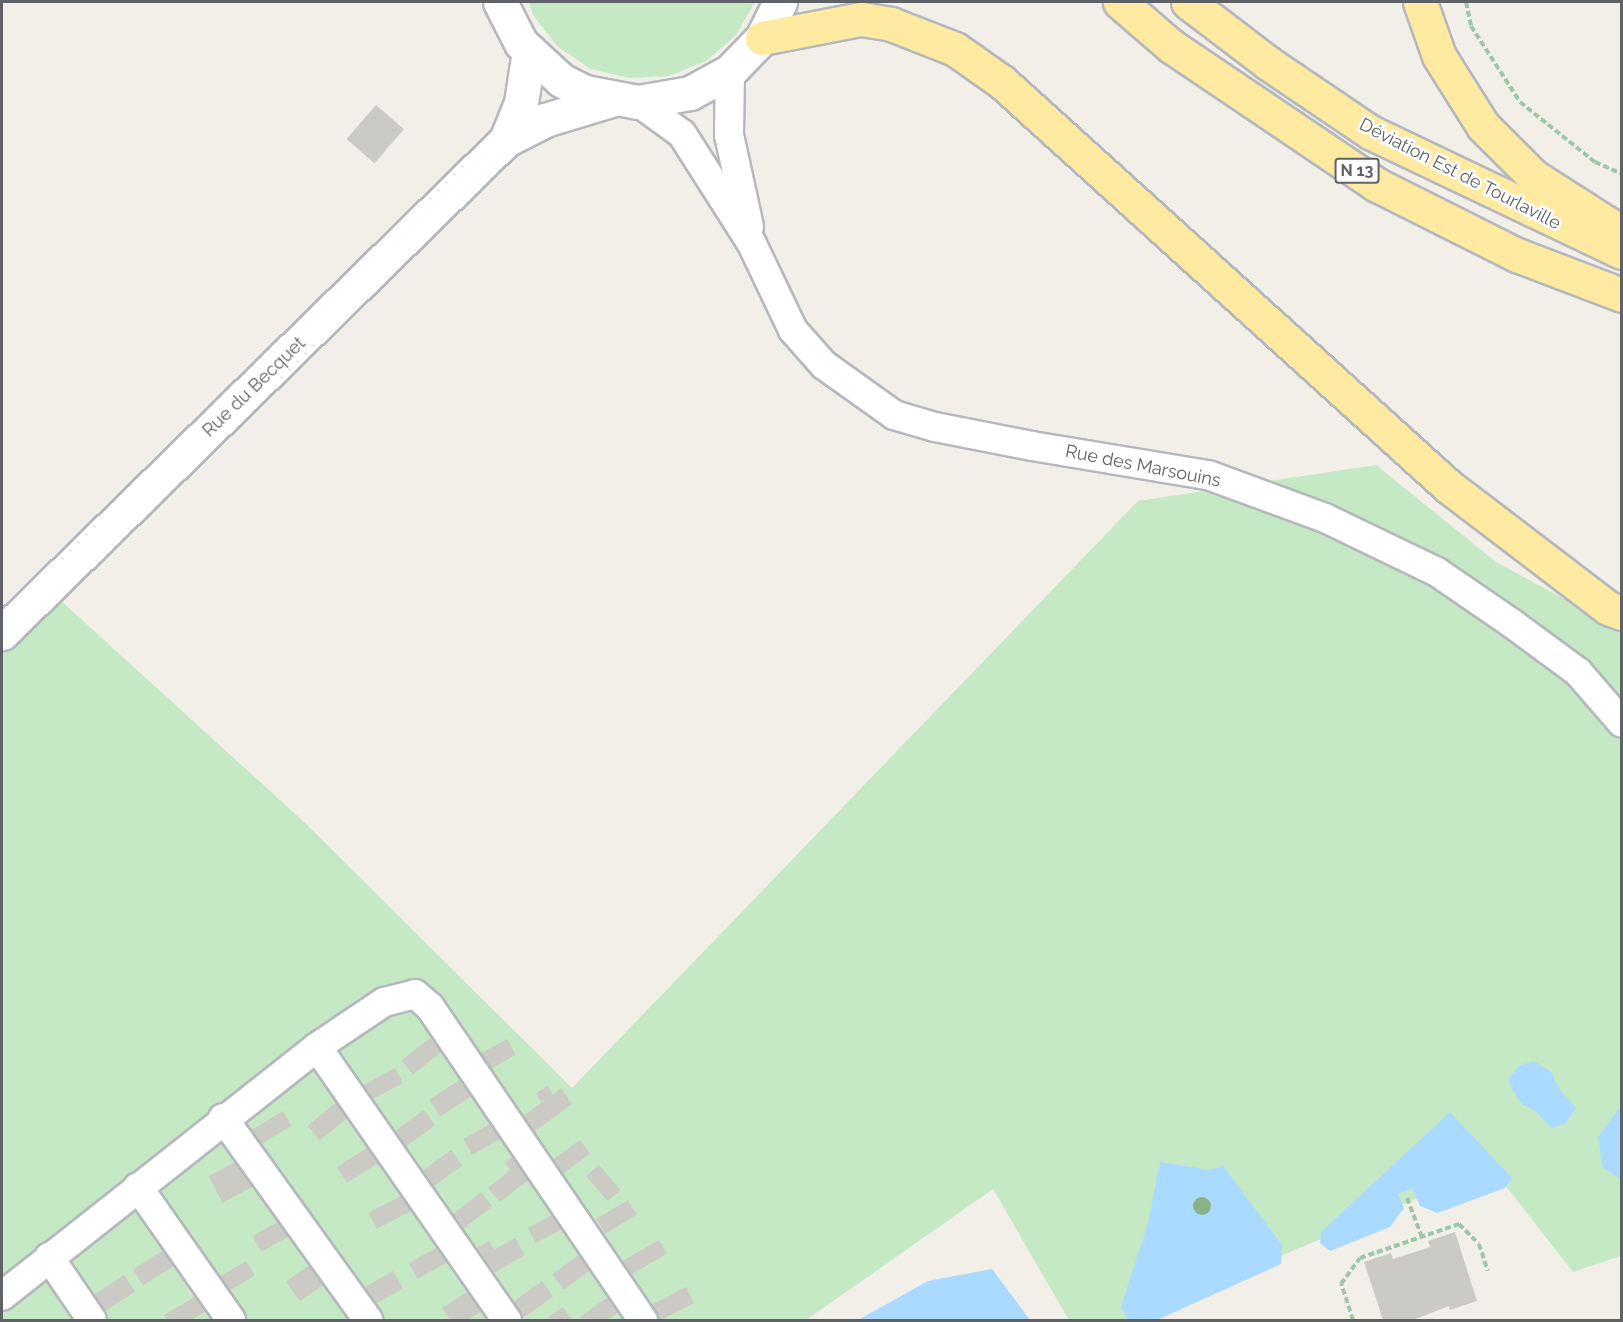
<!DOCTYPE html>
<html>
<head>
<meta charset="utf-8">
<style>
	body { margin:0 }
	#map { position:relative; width:1623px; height:1322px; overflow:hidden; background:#f1efe8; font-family:Raleway,sans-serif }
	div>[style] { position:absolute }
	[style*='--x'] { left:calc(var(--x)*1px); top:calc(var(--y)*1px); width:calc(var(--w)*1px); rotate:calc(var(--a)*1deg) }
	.green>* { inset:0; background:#c5e8c5 }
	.water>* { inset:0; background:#aadaff }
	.building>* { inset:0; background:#cccac5; transform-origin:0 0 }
	.path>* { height:4px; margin-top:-2px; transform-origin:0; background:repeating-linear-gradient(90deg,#9cc7a9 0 6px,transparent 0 9px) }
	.roads { filter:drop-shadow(2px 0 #b5b8bc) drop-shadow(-2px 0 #b5b8bc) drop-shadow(0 2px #b5b8bc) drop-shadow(0 -2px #b5b8bc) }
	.minor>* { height:28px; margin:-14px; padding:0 14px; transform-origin:14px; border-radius:14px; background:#fff }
	.secondary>* { height:33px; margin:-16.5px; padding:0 16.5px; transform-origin:16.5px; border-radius:16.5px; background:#fff }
	.trunk>* { height:33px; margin:-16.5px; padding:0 16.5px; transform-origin:16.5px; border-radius:16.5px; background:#feeaa1 }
	.trees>* { width:18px; height:18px; margin:-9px; border-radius:50%; background:#89b387 }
	span { translate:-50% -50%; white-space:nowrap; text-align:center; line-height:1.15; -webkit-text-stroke:5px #fff; paint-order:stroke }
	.shield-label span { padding:2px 4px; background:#fff; border:2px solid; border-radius:4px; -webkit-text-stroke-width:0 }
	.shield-label { font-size:16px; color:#5f6368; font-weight:700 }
	.street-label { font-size:18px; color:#5f6368 }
	.frame { position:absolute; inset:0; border:3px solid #5f6368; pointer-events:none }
</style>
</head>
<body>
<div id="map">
	<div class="green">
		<div style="clip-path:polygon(529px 2px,755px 2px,736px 35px,706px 61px,669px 76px,629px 78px,591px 69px,558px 47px,533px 15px)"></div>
		<div style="clip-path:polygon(1376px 465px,1496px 562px,1621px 630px,1621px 1256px,1573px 1272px,1491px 1167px,1129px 1320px,1069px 1320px,993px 1189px,806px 1320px,2px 1320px,2px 633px,48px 589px,304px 822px,572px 1088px,1138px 501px)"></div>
	</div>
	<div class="water">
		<div style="clip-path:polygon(1534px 1061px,1551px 1072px,1560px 1090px,1576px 1108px,1566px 1123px,1552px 1128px,1534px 1110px,1523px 1105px,1511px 1088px,1509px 1078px,1519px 1066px)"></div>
		<div style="clip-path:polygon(1621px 1106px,1621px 1179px,1603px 1168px,1598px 1137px)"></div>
		<div style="clip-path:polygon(1450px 1112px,1512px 1178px,1505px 1188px,1437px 1213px,1420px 1206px,1412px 1188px,1398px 1194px,1404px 1208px,1390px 1227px,1330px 1251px,1320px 1243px,1321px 1232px)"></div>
		<div style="clip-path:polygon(1160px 1162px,1209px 1170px,1223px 1166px,1282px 1245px,1281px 1264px,1157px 1320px,1128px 1320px,1121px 1307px,1148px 1223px)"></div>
		<div style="clip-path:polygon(992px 1269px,1030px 1320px,858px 1320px,928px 1281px)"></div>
	</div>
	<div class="building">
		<div style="left:376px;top:105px;width:37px;height:45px;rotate:41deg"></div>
		<div style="left:430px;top:1038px;width:18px;height:36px;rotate:52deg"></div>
		<div style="left:507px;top:1039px;width:18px;height:32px;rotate:61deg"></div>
		<div style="left:395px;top:1068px;width:17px;height:41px;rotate:62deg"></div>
		<div style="left:461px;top:1079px;width:20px;height:38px;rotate:57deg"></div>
		<div style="clip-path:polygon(548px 1086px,553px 1095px,561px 1088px,572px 1104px,534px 1132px,522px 1117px,550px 1096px,541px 1102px,536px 1093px)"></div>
		<div style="left:338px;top:1101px;width:19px;height:39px;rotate:51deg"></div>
		<div style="left:424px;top:1110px;width:19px;height:39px;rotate:54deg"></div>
		<div style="left:283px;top:1111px;width:17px;height:37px;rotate:59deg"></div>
		<div style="left:494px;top:1122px;width:18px;height:35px;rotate:61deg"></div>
		<div style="left:580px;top:1140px;width:17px;height:33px;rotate:54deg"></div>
		<div style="left:370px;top:1146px;width:19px;height:39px;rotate:58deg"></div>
		<div style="left:451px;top:1150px;width:19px;height:39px;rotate:54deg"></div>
		<div style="clip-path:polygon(516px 1154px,533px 1176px,500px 1202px,488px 1188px,510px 1170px,505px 1163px)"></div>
		<div style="left:243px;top:1158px;width:30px;height:39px;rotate:62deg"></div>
		<div style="left:599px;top:1165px;width:33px;height:17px;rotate:49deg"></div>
		<div style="left:481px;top:1192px;width:18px;height:39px;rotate:52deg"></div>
		<div style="left:405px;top:1194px;width:18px;height:41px;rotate:63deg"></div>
		<div style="left:628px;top:1200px;width:17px;height:37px;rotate:59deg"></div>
		<div style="left:556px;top:1213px;width:17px;height:32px;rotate:62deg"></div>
		<div style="left:285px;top:1218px;width:18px;height:37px;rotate:61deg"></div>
		<div style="clip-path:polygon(1455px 1232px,1477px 1301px,1450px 1310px,1449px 1306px,1413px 1320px,1383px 1320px,1364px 1262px,1391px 1253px,1393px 1259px,1430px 1247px,1428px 1241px)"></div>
		<div style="clip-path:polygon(515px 1238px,525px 1255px,492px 1274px,477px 1248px,489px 1241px,494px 1250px)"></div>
		<div style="left:659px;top:1240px;width:16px;height:45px;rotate:60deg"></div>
		<div style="left:443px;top:1244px;width:18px;height:39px;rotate:61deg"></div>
		<div style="left:167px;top:1248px;width:19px;height:40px;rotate:58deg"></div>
		<div style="left:583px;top:1252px;width:19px;height:38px;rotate:54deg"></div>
		<div style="left:246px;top:1261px;width:17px;height:34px;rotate:59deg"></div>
		<div style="left:314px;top:1262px;width:24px;height:34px;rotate:55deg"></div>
		<div style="left:393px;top:1271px;width:20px;height:36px;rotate:60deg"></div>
		<div style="left:124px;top:1275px;width:20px;height:38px;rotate:57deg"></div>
		<div style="left:542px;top:1281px;width:19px;height:38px;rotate:54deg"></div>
		<div style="left:686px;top:1287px;width:18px;height:40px;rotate:63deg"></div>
		<div style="clip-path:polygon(472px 1289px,485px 1309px,468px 1320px,450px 1320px,442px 1308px)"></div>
		<div style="clip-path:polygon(612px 1294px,623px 1309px,607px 1320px,583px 1320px,580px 1317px)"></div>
		<div style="clip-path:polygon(198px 1295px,208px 1310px,191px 1320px,167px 1320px,164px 1315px)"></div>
		<div style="clip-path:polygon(563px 1307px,572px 1320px,551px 1320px,548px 1317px)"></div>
	</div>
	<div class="path">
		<div style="--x:1466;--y:2;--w:25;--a:78"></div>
		<div style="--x:1471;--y:26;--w:90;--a:57.2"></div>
		<div style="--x:1520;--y:102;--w:96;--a:38.7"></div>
		<div style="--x:1595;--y:162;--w:30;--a:24"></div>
		<div style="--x:1407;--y:1198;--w:42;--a:69"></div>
		<div style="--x:1353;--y:1320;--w:38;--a:-108"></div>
		<div style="--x:1341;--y:1284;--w:32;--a:-54"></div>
		<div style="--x:1360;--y:1258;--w:105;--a:-19"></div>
		<div style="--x:1459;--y:1224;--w:28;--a:45"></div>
		<div style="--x:1479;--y:1244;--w:28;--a:72"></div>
	</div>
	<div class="roads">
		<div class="minor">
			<div style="--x:730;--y:71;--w:64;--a:90.9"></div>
			<div style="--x:729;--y:135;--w:94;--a:77.7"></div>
			<div style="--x:638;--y:102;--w:54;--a:36"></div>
			<div style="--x:682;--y:134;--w:130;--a:57.5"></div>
			<div style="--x:752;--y:244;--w:95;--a:64.5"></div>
			<div style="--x:793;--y:330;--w:47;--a:48.5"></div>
			<div style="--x:824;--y:365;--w:86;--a:35.5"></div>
			<div style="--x:894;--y:415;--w:43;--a:16.3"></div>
			<div style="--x:935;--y:427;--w:99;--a:11.1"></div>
			<div style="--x:1032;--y:446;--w:178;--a:9.4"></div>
			<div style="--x:1208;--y:475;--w:125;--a:20.2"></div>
			<div style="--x:1325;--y:518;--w:124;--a:25.7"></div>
			<div style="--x:1437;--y:572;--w:88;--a:34.4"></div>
			<div style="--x:1510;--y:622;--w:84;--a:36.3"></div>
			<div style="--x:1578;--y:672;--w:67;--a:49.2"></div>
			<div style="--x:317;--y:1047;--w:333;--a:55.2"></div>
			<div style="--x:223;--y:1118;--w:249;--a:54.3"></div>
			<div style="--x:138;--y:1187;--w:162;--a:55"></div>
			<div style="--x:49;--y:1257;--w:76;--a:55.7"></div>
			<div style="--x:2;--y:1296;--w:402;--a:-38.3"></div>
			<div style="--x:317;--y:1047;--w:81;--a:-33.9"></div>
			<div style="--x:384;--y:1002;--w:32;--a:-14"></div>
			<div style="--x:415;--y:994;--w:20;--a:41"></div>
			<div style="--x:430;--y:1007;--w:379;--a:55.8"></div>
		</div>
		<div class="secondary">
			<div style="--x:500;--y:2;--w:46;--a:62.9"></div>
			<div style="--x:521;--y:43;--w:54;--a:42.8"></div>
			<div style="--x:561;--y:80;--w:27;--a:27"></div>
			<div style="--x:585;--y:92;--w:54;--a:10.7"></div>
			<div style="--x:638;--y:102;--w:53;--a:-9.8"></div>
			<div style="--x:690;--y:93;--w:46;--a:-28.8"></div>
			<div style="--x:730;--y:71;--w:46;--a:-45.9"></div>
			<div style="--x:762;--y:38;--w:40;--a:-63.4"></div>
			<div style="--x:506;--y:140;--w:40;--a:-68"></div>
			<div style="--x:521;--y:103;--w:53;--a:-81.3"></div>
			<div style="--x:2;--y:633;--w:705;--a:-44.37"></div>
			<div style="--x:506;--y:140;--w:44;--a:-27.1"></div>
			<div style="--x:545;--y:120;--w:69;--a:-16.9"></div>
		</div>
		<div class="trunk">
			<div style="--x:1120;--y:2;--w:67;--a:40.8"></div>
			<div style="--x:1171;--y:46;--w:249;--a:34"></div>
			<div style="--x:1377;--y:185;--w:157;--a:26.6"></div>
			<div style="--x:1517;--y:255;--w:112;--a:20.9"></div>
			<div style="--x:1188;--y:2;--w:101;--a:37.3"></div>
			<div style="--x:1268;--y:63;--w:123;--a:34.1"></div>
			<div style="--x:1370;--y:132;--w:279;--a:25.5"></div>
			<div style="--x:1420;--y:2;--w:57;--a:70.6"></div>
			<div style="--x:1439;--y:56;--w:83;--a:57.8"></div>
			<div style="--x:1483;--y:126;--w:71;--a:45"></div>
			<div style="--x:1533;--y:176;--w:106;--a:32.6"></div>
			<div style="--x:762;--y:38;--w:101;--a:-10.9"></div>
			<div style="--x:861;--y:19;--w:30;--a:9"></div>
			<div style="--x:891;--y:24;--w:69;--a:21.3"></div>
			<div style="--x:955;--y:49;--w:57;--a:35.1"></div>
			<div style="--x:1002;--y:82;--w:602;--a:42.17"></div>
			<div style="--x:1448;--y:486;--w:201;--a:37.3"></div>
			<div style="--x:1608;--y:608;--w:15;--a:20"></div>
		</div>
	</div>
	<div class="trees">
		<div style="left:1202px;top:1206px"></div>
	</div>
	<div class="shield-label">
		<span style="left:1357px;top:171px">N 13</span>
	</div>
	<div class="street-label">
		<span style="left:1460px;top:174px;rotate:27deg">Déviation Est de Tourlaville</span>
		<span style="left:254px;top:387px;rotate:-44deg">Rue du Becquet</span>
		<span style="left:1143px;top:466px;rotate:11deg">Rue des Marsouins</span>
	</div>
	<div class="frame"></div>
</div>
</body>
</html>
